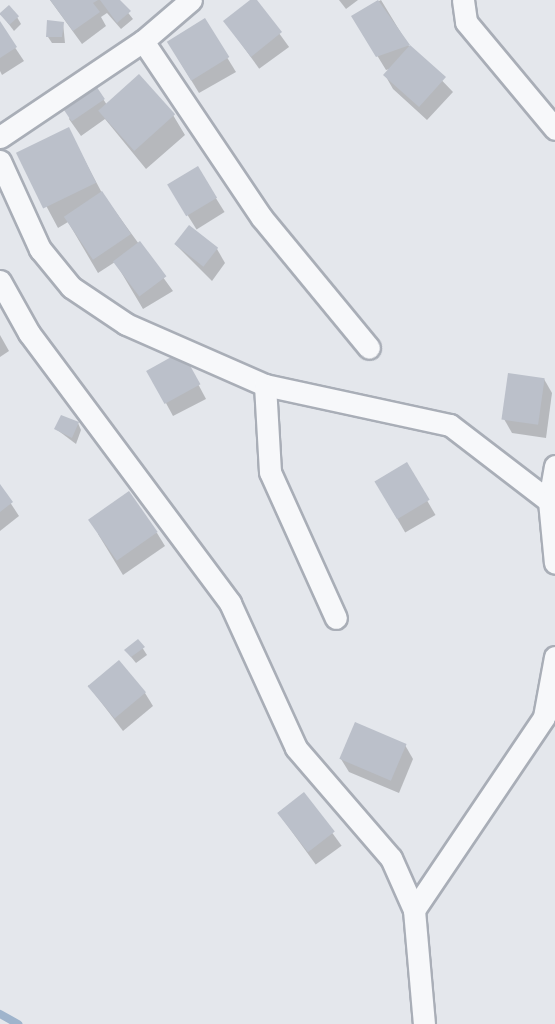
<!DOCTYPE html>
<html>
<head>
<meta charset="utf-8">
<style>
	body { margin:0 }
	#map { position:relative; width:555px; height:1024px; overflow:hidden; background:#e4e7ec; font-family:"Asap Condensed",sans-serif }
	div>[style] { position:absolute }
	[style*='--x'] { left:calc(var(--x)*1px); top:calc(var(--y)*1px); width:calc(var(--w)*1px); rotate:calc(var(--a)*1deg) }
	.shadow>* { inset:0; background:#0003; transform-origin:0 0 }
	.stream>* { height:8px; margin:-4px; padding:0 4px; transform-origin:4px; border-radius:4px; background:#9fb4cc }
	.building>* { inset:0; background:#bbc0ca; transform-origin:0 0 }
	.roads { filter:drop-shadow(2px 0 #a9aeb7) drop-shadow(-2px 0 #a9aeb7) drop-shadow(0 2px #a9aeb7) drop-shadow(0 -2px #a9aeb7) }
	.minor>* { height:21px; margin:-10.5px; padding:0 10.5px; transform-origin:10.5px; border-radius:10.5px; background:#f7f8fa }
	span { translate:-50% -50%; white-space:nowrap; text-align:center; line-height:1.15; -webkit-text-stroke:6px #f4f6f9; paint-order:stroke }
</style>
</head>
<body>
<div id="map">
	<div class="shadow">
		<div style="clip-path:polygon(50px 0,118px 0,133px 19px,121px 29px,107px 13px,101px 17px,106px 26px,82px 44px)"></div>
		<div style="left:255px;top:0;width:58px;height:37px;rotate:54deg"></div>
		<div style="clip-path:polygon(339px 0,358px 0,346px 9px)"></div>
		<div style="clip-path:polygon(381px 0,409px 46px,453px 92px,427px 120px,393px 89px,385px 75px,390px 69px,386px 70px,353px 16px)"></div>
		<div style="clip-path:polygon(1px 14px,17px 17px,21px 24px,14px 31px)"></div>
		<div style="clip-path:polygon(204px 20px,236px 72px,199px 93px,177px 57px)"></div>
		<div style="clip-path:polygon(63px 23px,65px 43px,52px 43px,48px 37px)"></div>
		<div style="clip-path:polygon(0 25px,24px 61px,2px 75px,0 71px)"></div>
		<div style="clip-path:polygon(92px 82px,107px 105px,173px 115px,185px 135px,146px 169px,105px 119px,81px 136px,69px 119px)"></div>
		<div style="clip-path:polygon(68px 129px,102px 193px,173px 291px,143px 309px,115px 262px,98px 273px,68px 222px,58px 228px,19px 155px)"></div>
		<div style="left:197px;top:168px;width:52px;height:33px;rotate:58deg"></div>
		<div style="clip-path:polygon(176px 245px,217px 249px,225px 263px,212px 281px)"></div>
		<div style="clip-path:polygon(0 335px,9px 351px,0 357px)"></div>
		<div style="clip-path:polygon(189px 367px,206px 399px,173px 416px,148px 370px)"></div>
		<div style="clip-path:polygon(544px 379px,552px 393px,546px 438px,512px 433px,504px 419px)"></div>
		<div style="clip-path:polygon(78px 423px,81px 430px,76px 444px,56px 429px)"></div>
		<div style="left:406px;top:464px;width:59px;height:35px;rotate:60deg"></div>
		<div style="clip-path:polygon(0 487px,19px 516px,0 531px)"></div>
		<div style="clip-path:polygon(157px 533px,165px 546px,123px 575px,98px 534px)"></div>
		<div style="clip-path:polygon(138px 641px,147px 655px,136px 663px,126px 651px)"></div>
		<div style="clip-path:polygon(88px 685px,145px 693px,153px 706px,123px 731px)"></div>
		<div style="clip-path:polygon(405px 745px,413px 759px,399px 793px,349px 772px,341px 759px)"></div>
		<div style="left:304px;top:794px;width:64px;height:32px;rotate:54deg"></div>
	</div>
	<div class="stream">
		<div style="--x:0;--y:1014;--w:21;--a:29"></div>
	</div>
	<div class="building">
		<div style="clip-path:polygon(50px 0,98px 0,93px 3px,100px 12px,73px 31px)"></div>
		<div style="clip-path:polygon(100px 0,120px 0,131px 11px,117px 23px)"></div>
		<div style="clip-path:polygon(250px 0,257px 0,282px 32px,251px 57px,223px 21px)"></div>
		<div style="clip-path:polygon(378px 0,410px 45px,446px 77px,419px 107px,383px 75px,410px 45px,376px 57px,351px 16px)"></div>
		<div style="left:9px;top:5px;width:15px;height:13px;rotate:48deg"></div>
		<div style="left:205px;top:18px;width:46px;height:45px;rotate:58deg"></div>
		<div style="clip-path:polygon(47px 20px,64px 22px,62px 37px,46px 37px)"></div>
		<div style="clip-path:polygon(0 21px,17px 47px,0 58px)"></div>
		<div style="left:139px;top:74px;width:54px;height:55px;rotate:48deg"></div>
		<div style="left:92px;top:80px;width:23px;height:40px;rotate:56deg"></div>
		<div style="left:69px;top:127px;width:62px;height:59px;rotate:64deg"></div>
		<div style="left:198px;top:166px;width:37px;height:36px;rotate:59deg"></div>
		<div style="left:102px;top:191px;width:52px;height:46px;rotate:56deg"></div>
		<div style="left:189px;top:225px;width:37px;height:24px;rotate:38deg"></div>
		<div style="left:140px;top:241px;width:44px;height:34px;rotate:53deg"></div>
		<div style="left:182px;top:351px;width:38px;height:41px;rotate:61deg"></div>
		<div style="left:508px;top:373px;width:37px;height:47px;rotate:8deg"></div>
		<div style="clip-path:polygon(61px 415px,79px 422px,72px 438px,54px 429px)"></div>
		<div style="left:407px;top:462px;width:44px;height:38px;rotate:59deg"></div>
		<div style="clip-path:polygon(0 484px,13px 502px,0 512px)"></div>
		<div style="left:129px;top:491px;width:50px;height:50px;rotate:55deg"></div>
		<div style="clip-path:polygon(138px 639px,145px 647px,131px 657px,124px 650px)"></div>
		<div style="left:119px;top:660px;width:42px;height:41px;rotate:50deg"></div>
		<div style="left:355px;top:722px;width:56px;height:40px;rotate:23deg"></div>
		<div style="left:304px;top:792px;width:50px;height:34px;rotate:52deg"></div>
	</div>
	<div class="roads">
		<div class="minor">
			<div style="--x:463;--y:0;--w:22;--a:82"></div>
			<div style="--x:466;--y:22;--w:139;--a:50.2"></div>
			<div style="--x:143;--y:41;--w:213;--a:56.1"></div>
			<div style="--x:262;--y:218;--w:168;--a:50.5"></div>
			<div style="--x:0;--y:137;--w:172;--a:-33.9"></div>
			<div style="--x:143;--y:41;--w:63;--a:-40.5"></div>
			<div style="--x:0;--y:161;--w:97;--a:65.6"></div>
			<div style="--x:40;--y:249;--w:49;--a:50.8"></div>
			<div style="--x:71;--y:287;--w:66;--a:33.9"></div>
			<div style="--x:126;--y:324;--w:152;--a:23.7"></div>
			<div style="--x:265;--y:385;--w:189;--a:12.2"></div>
			<div style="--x:450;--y:425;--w:125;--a:37.5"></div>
			<div style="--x:0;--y:281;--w:60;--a:60.9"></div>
			<div style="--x:29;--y:333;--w:337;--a:53.3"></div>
			<div style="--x:230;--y:603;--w:159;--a:65.5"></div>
			<div style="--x:296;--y:748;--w:145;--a:49.2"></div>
			<div style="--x:391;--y:858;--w:57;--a:66.1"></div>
			<div style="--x:414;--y:910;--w:114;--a:85"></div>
			<div style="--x:265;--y:385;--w:87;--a:86.7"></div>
			<div style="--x:270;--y:472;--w:160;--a:65.7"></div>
			<div style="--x:555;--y:466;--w:36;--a:100"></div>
			<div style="--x:549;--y:501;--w:62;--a:84.5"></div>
			<div style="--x:414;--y:910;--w:233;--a:-56"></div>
			<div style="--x:544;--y:717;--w:61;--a:-79.6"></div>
		</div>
	</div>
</div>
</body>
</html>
